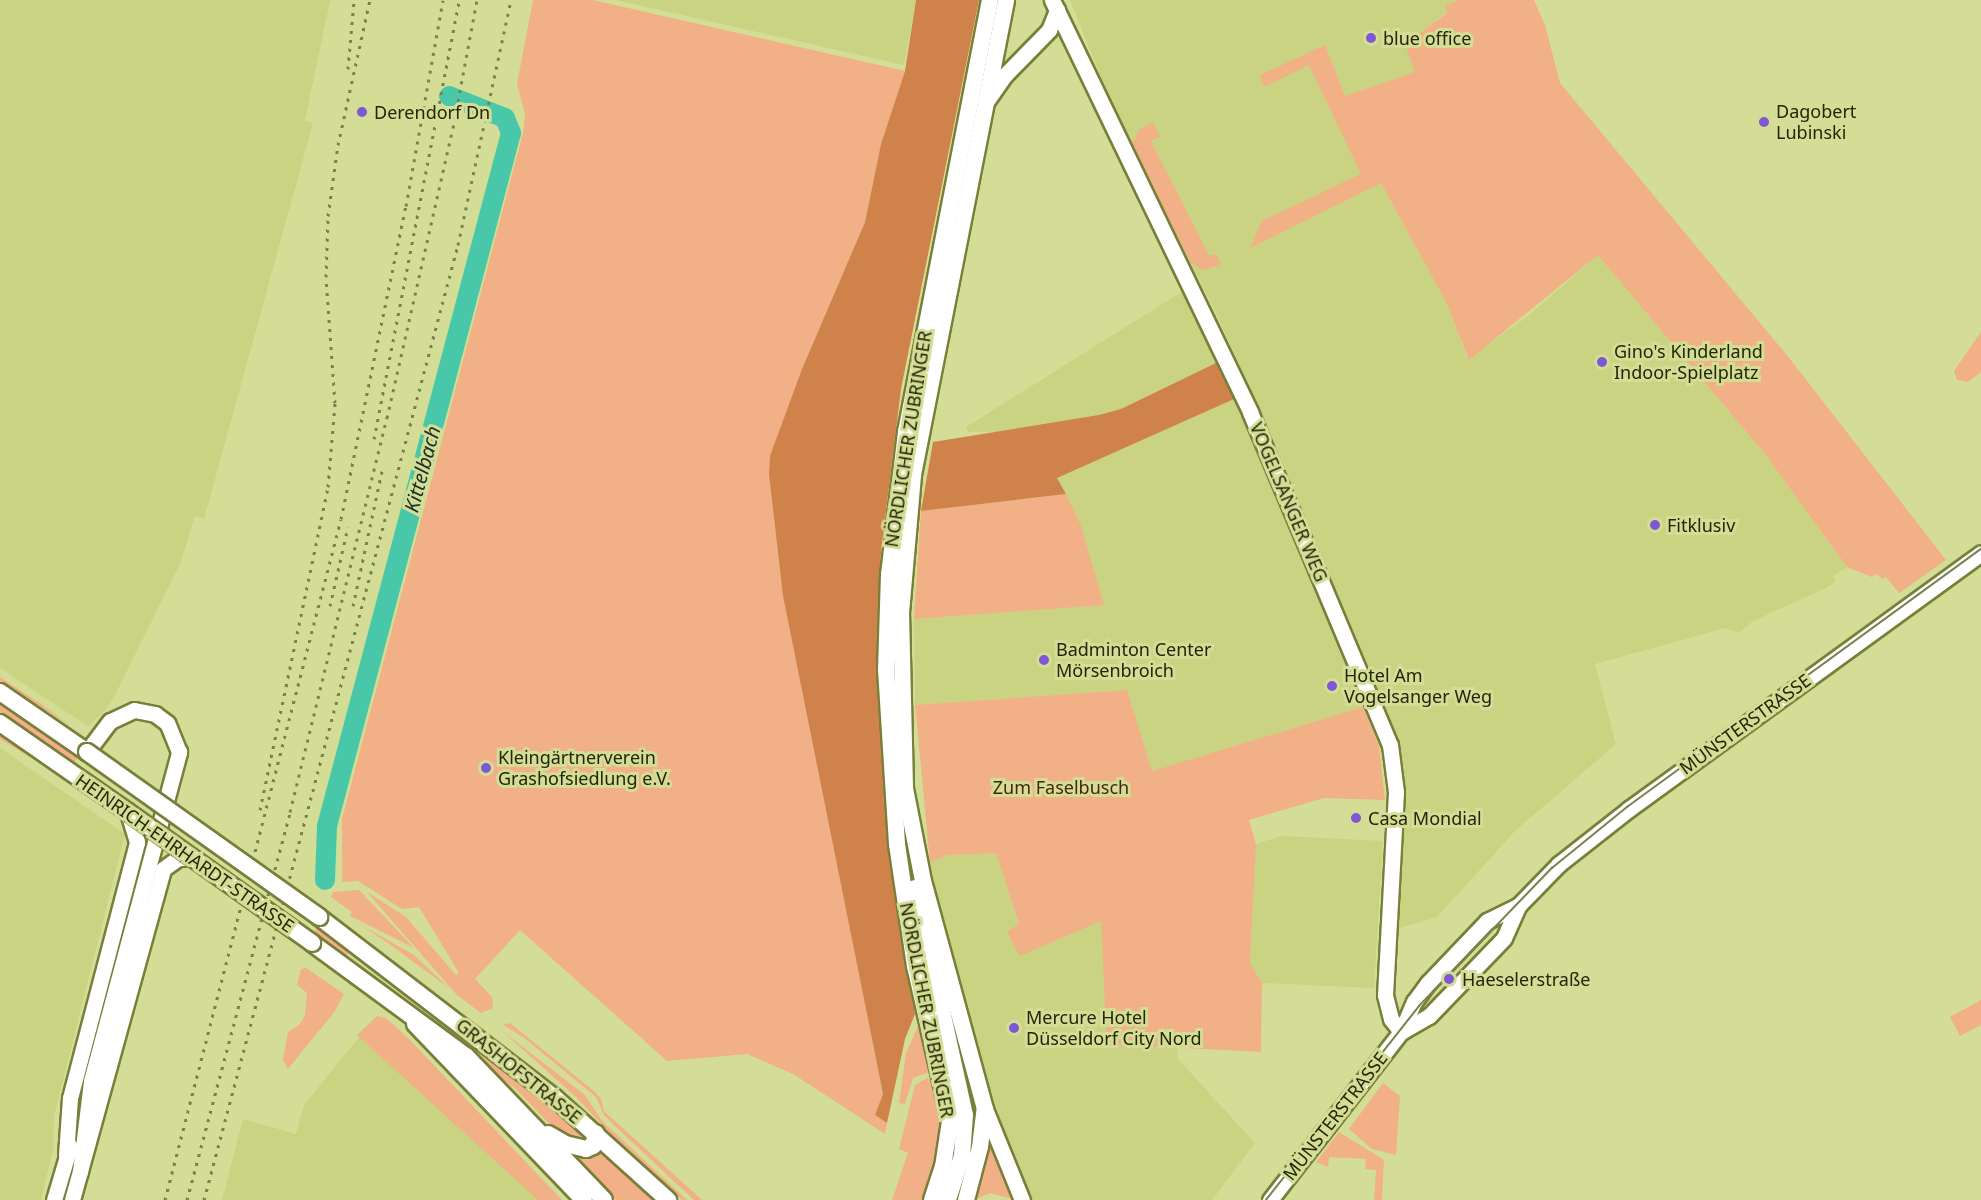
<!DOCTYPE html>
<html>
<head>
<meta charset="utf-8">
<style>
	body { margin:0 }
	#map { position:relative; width:1981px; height:1200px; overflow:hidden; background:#d4dd95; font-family:"Noto Sans",sans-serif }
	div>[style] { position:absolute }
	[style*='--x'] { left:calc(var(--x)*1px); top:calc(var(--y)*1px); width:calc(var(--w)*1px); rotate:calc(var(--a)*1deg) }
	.built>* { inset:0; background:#c9d382 }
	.green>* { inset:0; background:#f1b086; transform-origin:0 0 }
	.forest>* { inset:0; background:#d0824b }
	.river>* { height:20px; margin:-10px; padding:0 10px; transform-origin:10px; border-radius:10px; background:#49c8a9 }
	.roads { filter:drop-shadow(2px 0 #787f39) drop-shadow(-2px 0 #787f39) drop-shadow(0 2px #787f39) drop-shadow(0 -2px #787f39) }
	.secondary>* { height:15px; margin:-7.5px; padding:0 7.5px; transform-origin:7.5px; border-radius:7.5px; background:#fff }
	.primary>* { height:16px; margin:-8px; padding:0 8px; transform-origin:8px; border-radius:8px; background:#fff }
	.tram>* { height:1.5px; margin:-0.75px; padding:0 0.75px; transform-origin:0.75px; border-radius:0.75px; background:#7b814e }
	.rail>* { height:3px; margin-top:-1.5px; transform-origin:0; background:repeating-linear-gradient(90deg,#7b814e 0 3px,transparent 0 9px) }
	.bridges { filter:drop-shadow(2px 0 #787f39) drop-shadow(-2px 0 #787f39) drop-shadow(0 2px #787f39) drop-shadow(0 -2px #787f39) }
	.primary-bridge>* { height:16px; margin:-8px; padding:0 8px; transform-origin:8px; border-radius:8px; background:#fff }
	.dots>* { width:16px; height:16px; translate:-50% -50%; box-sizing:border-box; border:3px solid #d4dd95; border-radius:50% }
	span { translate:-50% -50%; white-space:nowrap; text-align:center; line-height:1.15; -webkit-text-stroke:6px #d4dd95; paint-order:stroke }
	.poi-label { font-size:18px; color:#232608 }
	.left { translate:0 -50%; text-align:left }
	.street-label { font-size:18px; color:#232608 }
	.park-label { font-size:18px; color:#46260f }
	.water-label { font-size:20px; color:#182e28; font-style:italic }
</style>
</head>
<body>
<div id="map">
	<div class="built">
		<div style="clip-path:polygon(0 0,330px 0,305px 121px,313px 123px,204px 519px,195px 516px,180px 564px,116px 693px,103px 713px,88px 726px,0 668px)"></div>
		<div style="clip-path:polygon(616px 0,916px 0,904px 65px)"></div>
		<div style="clip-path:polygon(1070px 0,1458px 0,1445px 6px,1447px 12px,1405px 44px,1416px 72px,1345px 96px,1381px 183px,1446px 302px,1468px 359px,1528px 316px,1598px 255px,1765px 454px,1847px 567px,1833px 576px,1836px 581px,1826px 588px,1753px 621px,1738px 633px,1726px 628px,1595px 664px,1616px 744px,1515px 831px,1437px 917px,1397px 929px,1404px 782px,1400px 746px,1278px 449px,1214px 309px,1118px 119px)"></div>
		<div style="clip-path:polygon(1188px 288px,1364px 691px,1363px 707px,1152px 771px,1127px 690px,915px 705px,914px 619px,1103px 605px,1066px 494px,1033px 432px,968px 432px,966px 427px)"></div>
		<div style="clip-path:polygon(0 748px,125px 834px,54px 1116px,53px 1149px,41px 1200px,0 1200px)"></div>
		<div style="clip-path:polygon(1282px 836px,1383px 841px,1374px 988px,1262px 983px,1250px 963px,1256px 844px)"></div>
		<div style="clip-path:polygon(996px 853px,1019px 925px,1102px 921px,1107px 1044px,1177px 1047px,1178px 1059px,1255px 1143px,1212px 1200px,1032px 1200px,997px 1118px,953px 974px,930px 862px,948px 855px)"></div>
		<div style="clip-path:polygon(364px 1031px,541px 1200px,222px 1200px,243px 1119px,296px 1134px,304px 1105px)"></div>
	</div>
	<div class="green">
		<div style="clip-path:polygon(533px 0,593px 0,905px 71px,881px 144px,865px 222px,802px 369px,769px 475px,783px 596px,883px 1094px,875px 1115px,887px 1123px,885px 1134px,793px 1074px,747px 1054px,667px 1061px,520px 930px,475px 979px,492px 997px,493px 1008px,481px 1013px,457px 995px,367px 892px,406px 917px,456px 975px,459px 973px,419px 907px,402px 909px,358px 881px,342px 882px,342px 819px,523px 133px,525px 114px,517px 84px)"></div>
		<div style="clip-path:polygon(1458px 0,1534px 0,1545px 25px,1560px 83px,1790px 359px,1946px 560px,1899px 593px,1886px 577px,1882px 579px,1877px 574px,1872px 577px,1847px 567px,1765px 454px,1598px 255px,1469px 360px,1446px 302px,1381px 183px,1250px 248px,1262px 221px,1361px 174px,1309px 65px,1264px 87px,1260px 75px,1325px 45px,1345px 96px,1415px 72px,1405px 44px,1447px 13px,1445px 6px)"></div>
		<div style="clip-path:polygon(1153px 122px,1160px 137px,1151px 141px,1209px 256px,1216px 254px,1221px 264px,1204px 270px,1191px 263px,1131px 145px,1140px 129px)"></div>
		<div style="clip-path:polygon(1981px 332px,1981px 372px,1968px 382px,1957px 380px,1954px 371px)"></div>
		<div style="clip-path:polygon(1066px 494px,1081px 526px,1104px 605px,914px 619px,921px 511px)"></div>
		<div style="clip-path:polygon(0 677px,41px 704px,71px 726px,0 681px)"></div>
		<div style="clip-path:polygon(1127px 690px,1152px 771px,1363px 707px,1379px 746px,1385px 800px,1324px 798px,1249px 820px,1256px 844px,1250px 963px,1262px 983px,1261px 1052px,1107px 1044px,1101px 921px,1020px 956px,1007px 932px,1019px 924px,996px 853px,948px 855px,930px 862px,915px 705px)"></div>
		<div style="left:0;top:703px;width:95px;height:8px;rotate:35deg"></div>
		<div style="clip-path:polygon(0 734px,9px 740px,57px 773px,0 739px)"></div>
		<div style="clip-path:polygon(359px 890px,414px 948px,350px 916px,352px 912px,331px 897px,333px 892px)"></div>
		<div style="clip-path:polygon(361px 925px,414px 955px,449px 988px,385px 941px)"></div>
		<div style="clip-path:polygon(316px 927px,350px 951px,346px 956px,315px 933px)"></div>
		<div style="clip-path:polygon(306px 968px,344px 994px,335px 1011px,288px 1069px,283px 1060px,288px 1032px,300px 1024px,305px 1015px,307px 993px,297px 985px,301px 969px)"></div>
		<div style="clip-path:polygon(1981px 1000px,1981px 1025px,1960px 1036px,1950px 1017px)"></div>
		<div style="clip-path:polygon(377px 1016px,386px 1018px,409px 1039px,562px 1200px,538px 1200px,357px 1035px)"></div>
		<div style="clip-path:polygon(510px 1023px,594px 1091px,601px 1099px,604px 1111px,702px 1200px,694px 1200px,615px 1126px,604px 1115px,596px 1097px,523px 1037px,503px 1025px)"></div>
		<div style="clip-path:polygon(445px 1026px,485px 1059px,516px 1077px,589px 1139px,582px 1144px,559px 1134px,514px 1087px,497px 1077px)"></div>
		<div style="clip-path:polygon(918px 1026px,930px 1072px,913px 1078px,905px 1104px,899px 1103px,906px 1053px)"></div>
		<div style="clip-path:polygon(501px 1030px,585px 1095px,602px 1121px,687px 1200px,682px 1200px,618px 1142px,576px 1097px)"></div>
		<div style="clip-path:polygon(927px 1078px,934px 1084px,940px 1116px,936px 1161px,922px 1200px,892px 1200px,908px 1153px,899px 1149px,915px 1085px)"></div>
		<div style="clip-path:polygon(1383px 1083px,1400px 1096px,1396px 1155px,1372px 1149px,1349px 1129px)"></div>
		<div style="clip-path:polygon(1339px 1132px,1384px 1160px,1382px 1200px,1374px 1200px,1376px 1170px,1365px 1169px,1366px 1159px,1329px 1157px,1328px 1167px,1316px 1162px)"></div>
		<div style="clip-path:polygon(988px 1133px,1016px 1200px,990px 1193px,974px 1200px)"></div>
		<div style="clip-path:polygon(598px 1149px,606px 1155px,654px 1200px,616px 1200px,573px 1156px)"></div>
	</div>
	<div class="forest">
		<div style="clip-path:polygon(916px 0,979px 0,901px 389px,881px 552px,877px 629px,880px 721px,894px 867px,915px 1014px,905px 1039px,887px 1123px,875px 1115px,883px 1094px,783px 596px,769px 475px,770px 456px,802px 369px,865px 222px,881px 144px,905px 71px)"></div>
		<div style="clip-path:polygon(1216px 363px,1234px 399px,1057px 478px,1066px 494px,921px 511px,933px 442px,1099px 415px,1121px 409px)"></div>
	</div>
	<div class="river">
		<div style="--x:325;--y:880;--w:54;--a:-87.9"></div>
		<div style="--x:327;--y:826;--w:717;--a:-75.13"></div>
		<div style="--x:511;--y:133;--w:16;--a:-112"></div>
		<div style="--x:505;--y:118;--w:60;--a:-158.6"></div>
	</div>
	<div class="roads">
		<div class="secondary">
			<div style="--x:1052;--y:0;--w:457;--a:64.3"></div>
			<div style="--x:1250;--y:412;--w:361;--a:67.2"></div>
			<div style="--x:1390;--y:745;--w:47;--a:82.7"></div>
			<div style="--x:1396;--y:792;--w:203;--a:93.1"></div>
			<div style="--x:1385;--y:995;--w:25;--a:76"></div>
			<div style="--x:1391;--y:1019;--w:16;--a:52"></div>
			<div style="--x:986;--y:102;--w:33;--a:-55"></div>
			<div style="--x:1005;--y:75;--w:63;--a:-45.6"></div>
			<div style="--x:1049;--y:30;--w:22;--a:-68"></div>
			<div style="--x:1401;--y:1032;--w:32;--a:-30"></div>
			<div style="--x:1429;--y:1016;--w:108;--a:-46.1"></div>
			<div style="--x:1504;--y:938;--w:35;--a:-66"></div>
			<div style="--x:985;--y:1109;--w:98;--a:67.9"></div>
			<div style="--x:66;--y:1155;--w:57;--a:-86"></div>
			<div style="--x:70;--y:1098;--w:265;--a:-75.3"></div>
			<div style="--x:137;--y:842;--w:31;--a:-107"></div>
			<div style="--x:80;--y:1172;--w:92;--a:-83.1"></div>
			<div style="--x:91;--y:1081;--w:341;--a:-75"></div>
			<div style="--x:179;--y:752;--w:31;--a:-112"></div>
			<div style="--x:167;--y:723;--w:15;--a:-143"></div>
			<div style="--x:155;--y:714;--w:21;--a:-169"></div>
			<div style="--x:134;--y:710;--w:26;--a:155"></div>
			<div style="--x:110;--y:721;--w:39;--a:127"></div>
			<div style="--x:54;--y:1200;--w:56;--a:-73.5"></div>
			<div style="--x:72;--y:1200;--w:343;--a:-74.6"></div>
			<div style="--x:163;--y:869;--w:19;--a:-36"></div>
			<div style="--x:178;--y:858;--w:15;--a:0"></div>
			<div style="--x:1270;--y:1200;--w:213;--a:-52.1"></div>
			<div style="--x:1401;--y:1032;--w:33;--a:-67"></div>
			<div style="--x:1414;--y:1002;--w:24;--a:-54"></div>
			<div style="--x:1428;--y:983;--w:86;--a:-46.4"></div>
			<div style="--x:1487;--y:921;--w:34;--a:-26"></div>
			<div style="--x:1518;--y:906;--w:59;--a:-45.7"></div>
			<div style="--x:1559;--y:864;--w:89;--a:-38.2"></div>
			<div style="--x:1629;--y:809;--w:435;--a:-36"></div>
		</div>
		<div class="primary">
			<div style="--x:0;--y:692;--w:106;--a:34.6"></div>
			<div style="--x:0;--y:723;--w:156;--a:34.8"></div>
			<div style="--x:915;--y:888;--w:232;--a:77.6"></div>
			<div style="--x:965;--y:1115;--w:41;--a:94.2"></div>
			<div style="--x:962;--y:1156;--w:46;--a:107.7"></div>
			<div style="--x:319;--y:917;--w:296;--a:37.5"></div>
			<div style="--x:554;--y:1097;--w:154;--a:42.1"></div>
			<div style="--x:312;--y:943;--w:191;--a:36.3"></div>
			<div style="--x:466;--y:1056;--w:199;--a:46.2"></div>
			<div style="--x:415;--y:1024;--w:244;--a:46.2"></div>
			<div style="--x:548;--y:1134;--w:20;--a:30"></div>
			<div style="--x:565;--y:1144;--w:22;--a:13"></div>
			<div style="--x:586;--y:1149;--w:8;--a:-23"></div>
			<div style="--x:593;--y:1146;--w:13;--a:-77"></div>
			<div style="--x:932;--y:1200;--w:35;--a:-72"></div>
			<div style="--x:943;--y:1167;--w:47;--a:-81.3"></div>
			<div style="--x:950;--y:1121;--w:159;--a:-102.7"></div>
			<div style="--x:915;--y:966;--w:123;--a:-98.4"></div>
			<div style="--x:897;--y:844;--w:174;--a:-93.6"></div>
			<div style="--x:886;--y:670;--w:95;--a:-88.2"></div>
			<div style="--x:889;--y:575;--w:144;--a:-83.2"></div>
			<div style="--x:906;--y:432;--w:440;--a:-79"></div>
			<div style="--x:966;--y:1200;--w:55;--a:-75.2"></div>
			<div style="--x:980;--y:1147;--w:38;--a:-83"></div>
			<div style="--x:985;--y:1109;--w:236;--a:-105.2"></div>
			<div style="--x:923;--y:881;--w:95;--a:-101"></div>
			<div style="--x:905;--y:788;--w:175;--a:-91.3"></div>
			<div style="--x:901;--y:613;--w:139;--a:-85"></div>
			<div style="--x:913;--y:475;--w:484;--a:-78.9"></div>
		</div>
	</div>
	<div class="tram">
		<div style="--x:1266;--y:1200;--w:247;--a:-51.7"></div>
		<div style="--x:1419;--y:1006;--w:192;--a:-46.1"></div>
		<div style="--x:1552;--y:868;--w:97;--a:-39.1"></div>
		<div style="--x:1627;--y:807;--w:438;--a:-36.1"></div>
	</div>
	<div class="rail">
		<div style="--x:348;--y:69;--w:69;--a:-85"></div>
		<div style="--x:374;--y:439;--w:447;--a:-79"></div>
		<div style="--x:330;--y:606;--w:81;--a:-77.2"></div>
		<div style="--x:353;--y:606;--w:138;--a:-77.9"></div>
		<div style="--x:260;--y:810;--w:330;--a:-78.1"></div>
		<div style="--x:328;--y:487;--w:84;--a:-85.2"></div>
		<div style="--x:335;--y:403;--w:126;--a:-94.1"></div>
		<div style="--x:326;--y:277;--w:61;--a:-88.1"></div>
		<div style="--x:328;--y:216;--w:72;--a:-82"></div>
		<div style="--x:338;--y:145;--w:148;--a:-77.6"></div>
		<div style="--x:165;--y:1200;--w:703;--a:-75.51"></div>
		<div style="--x:341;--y:519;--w:320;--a:-78.3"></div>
		<div style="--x:406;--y:206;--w:209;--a:-79.8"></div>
		<div style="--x:187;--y:1200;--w:401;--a:-75.1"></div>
		<div style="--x:290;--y:812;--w:406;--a:-76.2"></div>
		<div style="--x:387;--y:418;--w:297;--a:-77.2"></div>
		<div style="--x:453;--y:128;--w:130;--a:-79.4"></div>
		<div style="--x:204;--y:1200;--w:988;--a:-75.11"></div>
		<div style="--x:458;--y:245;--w:251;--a:-77.8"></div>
	</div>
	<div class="bridges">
		<div class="primary-bridge">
			<div style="--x:87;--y:752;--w:285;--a:35.4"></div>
			<div style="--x:128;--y:812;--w:226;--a:35.4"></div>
		</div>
	</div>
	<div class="dots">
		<div style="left:1371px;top:38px;background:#7e58d2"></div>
		<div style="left:362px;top:112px;background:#7e58d2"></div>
		<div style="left:1764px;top:122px;background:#7e58d2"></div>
		<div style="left:1602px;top:362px;background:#7e58d2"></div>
		<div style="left:1655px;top:525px;background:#7e58d2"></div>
		<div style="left:1044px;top:660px;background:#7e58d2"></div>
		<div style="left:1332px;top:686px;background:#7e58d2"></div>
		<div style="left:486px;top:768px;background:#7e58d2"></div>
		<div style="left:1356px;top:818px;background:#7e58d2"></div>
		<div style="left:1449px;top:979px;background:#7e58d2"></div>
		<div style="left:1014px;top:1028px;background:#7e58d2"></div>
	</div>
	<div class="poi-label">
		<span class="left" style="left:1383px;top:38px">blue office</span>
		<span class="left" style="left:374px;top:112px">Derendorf Dn</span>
		<span class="left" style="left:1776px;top:122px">Dagobert<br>Lubinski</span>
		<span class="left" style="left:1614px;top:362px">Gino's Kinderland<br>Indoor-Spielplatz</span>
		<span class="left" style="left:1667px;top:525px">Fitklusiv</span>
		<span class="left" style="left:1056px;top:660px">Badminton Center<br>Mörsenbroich</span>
		<span class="left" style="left:1344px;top:686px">Hotel Am<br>Vogelsanger Weg</span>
		<span class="left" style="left:498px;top:768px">Kleingärtnerverein<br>Grashofsiedlung e.V.</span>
		<span class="left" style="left:1368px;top:818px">Casa Mondial</span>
		<span class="left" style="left:1462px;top:979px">Haeselerstraße</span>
		<span class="left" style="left:1026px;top:1028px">Mercure Hotel<br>Düsseldorf City Nord</span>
	</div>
	<div class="street-label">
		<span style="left:908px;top:439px;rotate:-81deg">NÖRDLICHER ZUBRINGER</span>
		<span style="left:1289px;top:502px;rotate:67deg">VOGELSANGER WEG</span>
		<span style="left:1745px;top:724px;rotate:-36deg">MÜNSTERSTRASSE</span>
		<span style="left:185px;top:853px;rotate:35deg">HEINRICH-EHRHARDT-STRASSE</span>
		<span style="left:927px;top:1010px;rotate:79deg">NÖRDLICHER ZUBRINGER</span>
		<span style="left:519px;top:1071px;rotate:39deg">GRASHOFSTRASSE</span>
		<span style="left:1335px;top:1116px;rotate:-52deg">MÜNSTERSTRASSE</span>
	</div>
	<div class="park-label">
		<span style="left:1061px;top:787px">Zum Faselbusch</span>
	</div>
	<div class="water-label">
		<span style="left:422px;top:469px;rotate:-75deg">Kittelbach</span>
	</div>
</div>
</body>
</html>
